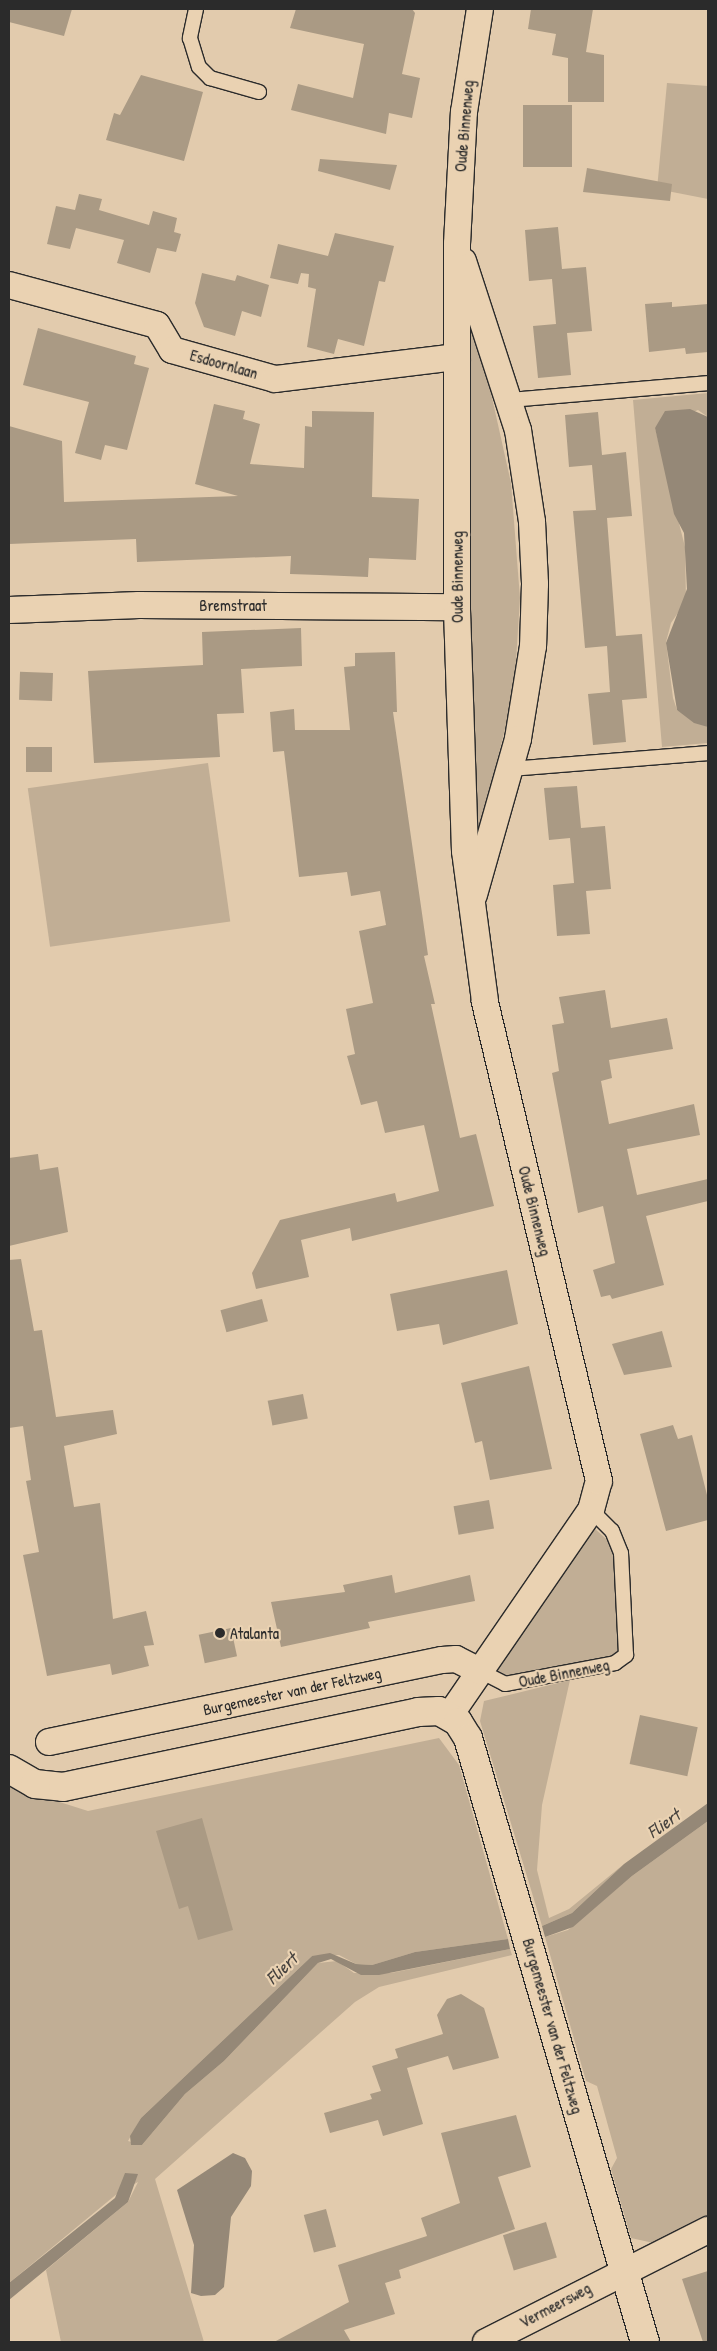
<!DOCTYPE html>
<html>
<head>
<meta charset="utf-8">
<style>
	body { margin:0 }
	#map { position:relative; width:717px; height:2351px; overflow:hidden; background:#e2cbad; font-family:"Patrick Hand",sans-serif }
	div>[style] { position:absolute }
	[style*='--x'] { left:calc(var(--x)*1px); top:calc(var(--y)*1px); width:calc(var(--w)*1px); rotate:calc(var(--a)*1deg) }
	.green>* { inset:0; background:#c1ae95; transform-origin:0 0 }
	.water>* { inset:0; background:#958877 }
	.building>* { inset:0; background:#aa9a84; transform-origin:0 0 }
	.roads { filter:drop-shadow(1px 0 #2b2b2b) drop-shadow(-1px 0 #2b2b2b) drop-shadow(0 1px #2b2b2b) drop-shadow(0 -1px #2b2b2b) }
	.lane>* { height:14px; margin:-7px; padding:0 7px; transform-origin:7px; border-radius:7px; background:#ead2b2 }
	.street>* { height:26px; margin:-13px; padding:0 13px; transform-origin:13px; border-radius:13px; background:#ead2b2 }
	.secondary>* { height:28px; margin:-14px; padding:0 14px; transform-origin:14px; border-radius:14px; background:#ead2b2 }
	.dots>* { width:14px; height:14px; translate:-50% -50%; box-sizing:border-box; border:2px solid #ead2b2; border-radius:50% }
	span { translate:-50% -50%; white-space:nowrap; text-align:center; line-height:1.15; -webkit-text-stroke:4.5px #ead2b2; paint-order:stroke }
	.street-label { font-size:16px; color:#2b2b2b }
	.poi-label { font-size:16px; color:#2b2b2b }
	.left { translate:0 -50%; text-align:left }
	.water-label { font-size:18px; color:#46423e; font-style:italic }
	.frame { position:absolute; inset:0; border:10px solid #2b2b2b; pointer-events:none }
</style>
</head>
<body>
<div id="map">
	<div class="green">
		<div style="clip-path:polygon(667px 83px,708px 86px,708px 199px,657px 189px)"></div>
		<div style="clip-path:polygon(476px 326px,511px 483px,520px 598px,514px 692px,479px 835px,472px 771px,470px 596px,469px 328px)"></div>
		<div style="clip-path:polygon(708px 393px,708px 417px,698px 410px,655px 428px,685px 547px,686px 601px,671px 623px,666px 642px,673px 698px,677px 710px,708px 727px,708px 743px,662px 747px,633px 400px)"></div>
		<div style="left:208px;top:763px;width:160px;height:182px;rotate:82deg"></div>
		<div style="clip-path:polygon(594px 1528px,614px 1546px,622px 1645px,617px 1656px,507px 1677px,495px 1670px)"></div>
		<div style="clip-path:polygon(570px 1680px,542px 1805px,537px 1870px,549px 1918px,569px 1909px,624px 1864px,572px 1913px,542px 1926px,480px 1721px,484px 1701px)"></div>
		<div style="clip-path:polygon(439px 1738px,459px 1765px,508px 1939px,415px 1952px,372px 1965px,356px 1964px,339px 1955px,312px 1956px,141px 2118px,128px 2141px,142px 2145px,185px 2094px,224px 2061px,318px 1963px,337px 1961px,354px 1973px,391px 1973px,510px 1949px,512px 1955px,379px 1987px,355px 2002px,155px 2179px,204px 2342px,61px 2342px,46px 2270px,128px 2202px,138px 2182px,118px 2193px,9px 2283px,9px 1786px,88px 1811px)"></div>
		<div style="clip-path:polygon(708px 1821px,708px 2220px,658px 2244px,631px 2238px,611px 2169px,617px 2158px,597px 2086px,586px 2081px,545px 1937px,568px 1930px,632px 1876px)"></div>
	</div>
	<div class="water">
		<div style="clip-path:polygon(690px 409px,708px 417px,708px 727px,694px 723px,677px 710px,666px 643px,687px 589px,684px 533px,674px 514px,655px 428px,665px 411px)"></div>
		<div style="clip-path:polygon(708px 1803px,708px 1821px,632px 1876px,573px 1927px,545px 1937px,542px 1926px,572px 1913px,624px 1864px)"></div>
		<div style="clip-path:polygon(508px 1939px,510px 1949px,379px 1975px,361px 1975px,331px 1959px,318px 1963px,224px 2061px,185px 2094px,142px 2145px,131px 2145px,130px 2136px,141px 2118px,312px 1956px,330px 1953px,356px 1964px,372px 1965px,415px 1952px)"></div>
		<div style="clip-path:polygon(233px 2153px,245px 2158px,252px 2171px,251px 2186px,231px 2217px,224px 2287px,215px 2295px,201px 2296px,191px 2293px,194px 2245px,177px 2190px)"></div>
		<div style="clip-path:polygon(125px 2173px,138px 2174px,128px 2202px,9px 2300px,9px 2283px,115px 2198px)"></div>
	</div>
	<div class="building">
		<div style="clip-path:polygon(9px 9px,72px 9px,64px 36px,9px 22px)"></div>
		<div style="clip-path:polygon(296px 9px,412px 9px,415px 13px,402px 74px,420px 78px,412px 118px,389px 113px,386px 134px,291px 110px,298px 84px,353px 98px,364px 44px,290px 28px)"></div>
		<div style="clip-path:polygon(531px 9px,593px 9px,586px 52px,604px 55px,604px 102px,568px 102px,568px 58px,552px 55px,556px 34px,528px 29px)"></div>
		<div style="clip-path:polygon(141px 75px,203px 92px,184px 161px,106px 140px,114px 113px,120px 115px)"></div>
		<div style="left:523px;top:105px;width:49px;height:62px"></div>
		<div style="clip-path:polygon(320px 159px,397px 165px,390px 190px,318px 171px)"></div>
		<div style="clip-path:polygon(587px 168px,672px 184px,670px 201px,583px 192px)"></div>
		<div style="clip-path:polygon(79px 194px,102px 199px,99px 210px,149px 225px,153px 211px,177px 218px,174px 232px,181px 234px,176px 252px,157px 248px,150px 273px,117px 263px,124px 240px,76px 228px,70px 249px,47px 244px,56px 206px,75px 210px)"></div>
		<div style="clip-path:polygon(558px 227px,562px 269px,586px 267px,592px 331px,567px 333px,571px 375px,538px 378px,533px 326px,556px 324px,552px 279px,529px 281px,525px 230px)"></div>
		<div style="clip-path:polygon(335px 233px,394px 246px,385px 282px,379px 281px,364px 346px,338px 339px,334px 354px,307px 347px,316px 289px,308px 287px,309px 274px,301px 273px,298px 284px,270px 278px,278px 244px,328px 256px)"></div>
		<div style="clip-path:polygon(202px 273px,235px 281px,237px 275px,269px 285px,261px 317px,242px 311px,235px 336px,204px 327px,195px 303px)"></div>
		<div style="clip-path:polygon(672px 302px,672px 307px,708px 304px,708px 352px,686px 354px,685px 348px,649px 352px,645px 304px)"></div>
		<div style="clip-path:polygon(38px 328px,136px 356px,134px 364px,149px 368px,127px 450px,105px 445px,101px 460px,75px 453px,89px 402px,23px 385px)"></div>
		<div style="clip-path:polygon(214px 404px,245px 411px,243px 419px,260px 424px,250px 464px,304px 468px,305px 426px,312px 427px,312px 411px,374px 412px,372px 497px,419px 499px,416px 560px,369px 558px,368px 577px,320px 575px,290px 574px,291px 556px,137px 562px,136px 539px,9px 544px,9px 426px,62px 441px,64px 502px,238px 496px,195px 484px)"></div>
		<div style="clip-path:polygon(598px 412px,602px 455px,626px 452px,632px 516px,607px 518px,616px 636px,642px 634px,647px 698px,622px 700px,626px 742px,593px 745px,588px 694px,610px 692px,607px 646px,585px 648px,573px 511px,596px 510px,592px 465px,569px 467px,565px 415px)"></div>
		<div style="clip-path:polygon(301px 628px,302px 666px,241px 669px,244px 713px,217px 714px,220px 757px,94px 763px,88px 671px,203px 665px,202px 632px)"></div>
		<div style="clip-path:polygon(395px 652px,397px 712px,393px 712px,428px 955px,424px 956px,435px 1004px,431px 1004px,460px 1138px,476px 1134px,494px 1206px,352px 1241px,350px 1228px,301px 1240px,309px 1277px,256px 1289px,252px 1273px,280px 1220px,395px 1193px,397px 1202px,439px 1191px,424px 1125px,385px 1133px,377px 1101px,361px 1105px,347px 1056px,355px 1054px,346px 1009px,373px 1003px,359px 931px,386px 925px,380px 891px,351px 896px,347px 872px,299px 877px,284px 751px,273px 752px,272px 739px,270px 712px,294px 709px,295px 730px,350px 730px,344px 667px,355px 666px,355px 653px)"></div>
		<div style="left:53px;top:673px;width:28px;height:33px;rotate:92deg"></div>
		<div style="left:52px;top:747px;width:25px;height:26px;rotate:90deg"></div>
		<div style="clip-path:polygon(577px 786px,581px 828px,605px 826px,611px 889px,586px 891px,590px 934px,557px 936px,553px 885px,574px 883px,570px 838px,549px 840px,544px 788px)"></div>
		<div style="clip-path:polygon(605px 990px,611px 1028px,667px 1018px,673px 1049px,609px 1060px,612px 1078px,601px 1081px,609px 1124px,694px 1104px,700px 1135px,627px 1149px,637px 1195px,708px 1179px,708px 1201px,646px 1216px,664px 1285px,612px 1299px,610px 1295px,601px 1297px,593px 1270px,615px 1263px,603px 1206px,578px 1213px,552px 1073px,559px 1071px,552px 1025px,564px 1023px,559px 997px)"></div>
		<div style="clip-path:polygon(38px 1154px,40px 1170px,58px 1167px,68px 1232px,9px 1246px,9px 1158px)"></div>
		<div style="clip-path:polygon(21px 1259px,34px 1331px,42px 1330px,56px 1417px,113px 1410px,117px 1434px,64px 1446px,74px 1507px,100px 1503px,113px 1619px,146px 1611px,154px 1645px,144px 1646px,149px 1666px,112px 1675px,110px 1664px,47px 1676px,23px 1555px,39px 1552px,26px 1481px,31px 1480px,23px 1426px,9px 1428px,9px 1260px)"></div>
		<div style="clip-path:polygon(507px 1270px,518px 1324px,443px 1345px,439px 1324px,397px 1331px,390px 1294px)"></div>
		<div style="left:262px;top:1299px;width:23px;height:43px;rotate:75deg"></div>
		<div style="clip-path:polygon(662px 1331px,672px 1367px,624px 1375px,612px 1344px)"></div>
		<div style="clip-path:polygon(529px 1366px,552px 1469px,490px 1480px,482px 1441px,475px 1443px,461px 1383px)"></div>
		<div style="left:303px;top:1394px;width:25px;height:36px;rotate:79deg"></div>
		<div style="clip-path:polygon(673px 1425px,678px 1439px,692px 1435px,708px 1499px,708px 1520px,666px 1531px,640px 1434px)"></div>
		<div style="left:489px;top:1500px;width:29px;height:36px;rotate:80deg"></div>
		<div style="clip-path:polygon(392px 1575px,395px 1593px,470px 1575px,475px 1601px,368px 1622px,370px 1628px,281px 1647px,271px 1602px,345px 1592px,343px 1585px)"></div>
		<div style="left:231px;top:1628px;width:29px;height:33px;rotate:78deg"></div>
		<div style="left:640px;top:1715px;width:59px;height:50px;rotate:12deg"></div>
		<div style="clip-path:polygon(202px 1818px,233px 1930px,198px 1940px,188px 1906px,179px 1909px,156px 1831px)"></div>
		<div style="clip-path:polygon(461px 1994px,484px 2008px,499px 2058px,453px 2070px,448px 2056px,407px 2068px,423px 2124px,383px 2136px,378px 2120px,330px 2133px,324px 2113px,372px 2099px,370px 2094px,381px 2091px,372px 2066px,398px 2058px,395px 2049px,443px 2034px,437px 2015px,447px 1999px)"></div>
		<div style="clip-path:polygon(516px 2115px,531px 2167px,498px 2177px,515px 2229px,399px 2270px,401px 2278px,385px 2283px,395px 2314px,344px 2330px,351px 2342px,274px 2342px,349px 2302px,338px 2265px,427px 2236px,421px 2218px,460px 2203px,441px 2133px)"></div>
		<div style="left:326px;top:2209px;width:39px;height:23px;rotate:75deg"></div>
		<div style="left:546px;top:2222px;width:37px;height:45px;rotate:73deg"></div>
		<div style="clip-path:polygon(708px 2271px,708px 2342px,703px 2342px,682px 2279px)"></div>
	</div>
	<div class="roads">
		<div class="lane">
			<div style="--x:196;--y:9;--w:30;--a:102"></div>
			<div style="--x:190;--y:38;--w:30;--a:73"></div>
			<div style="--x:199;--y:67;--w:16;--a:45"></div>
			<div style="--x:210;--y:78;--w:51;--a:15.9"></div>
			<div style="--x:511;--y:400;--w:198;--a:-4.9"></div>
			<div style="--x:511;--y:769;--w:198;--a:-4.6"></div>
			<div style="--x:480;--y:1671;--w:28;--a:27"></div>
			<div style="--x:505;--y:1684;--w:112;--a:-10.8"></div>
			<div style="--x:615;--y:1663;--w:14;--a:-36"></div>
			<div style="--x:626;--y:1655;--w:102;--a:-92.8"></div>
			<div style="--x:621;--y:1553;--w:24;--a:-112"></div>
			<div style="--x:612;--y:1531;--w:30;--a:-135"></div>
		</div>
		<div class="street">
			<div style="--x:463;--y:261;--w:178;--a:72"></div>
			<div style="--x:518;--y:430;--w:93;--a:81.3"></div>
			<div style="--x:532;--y:522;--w:62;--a:87.2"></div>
			<div style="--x:535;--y:584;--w:62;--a:91.8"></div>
			<div style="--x:533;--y:646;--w:94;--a:99.2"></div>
			<div style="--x:518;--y:739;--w:162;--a:105.8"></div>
			<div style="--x:9;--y:285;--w:153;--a:15.1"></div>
			<div style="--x:157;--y:325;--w:29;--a:59"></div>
			<div style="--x:172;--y:350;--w:107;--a:15.7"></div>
			<div style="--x:275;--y:379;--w:183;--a:-6.9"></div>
			<div style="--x:9;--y:610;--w:130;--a:-2.2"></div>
			<div style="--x:139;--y:605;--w:318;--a:0.4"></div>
			<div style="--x:450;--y:1715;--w:249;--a:-55.5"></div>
			<div style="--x:591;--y:1510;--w:30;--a:-75"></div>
			<div style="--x:599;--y:1481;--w:493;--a:-103.4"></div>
			<div style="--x:485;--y:1001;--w:151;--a:-97.6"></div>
			<div style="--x:465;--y:851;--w:244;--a:-91.9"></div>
			<div style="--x:457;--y:607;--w:363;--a:-90"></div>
			<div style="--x:457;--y:244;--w:132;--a:-87"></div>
			<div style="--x:464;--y:112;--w:104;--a:-81.2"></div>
			<div style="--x:49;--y:1742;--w:401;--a:-11.8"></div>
			<div style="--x:442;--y:1660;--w:14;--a:-4"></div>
			<div style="--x:456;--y:1659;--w:27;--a:27"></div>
			<div style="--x:486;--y:2342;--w:249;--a:-26.8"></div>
		</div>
		<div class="secondary">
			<div style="--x:9;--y:1769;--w:30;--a:30"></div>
			<div style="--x:35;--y:1784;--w:28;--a:6"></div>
			<div style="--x:63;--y:1787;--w:363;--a:-11.9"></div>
			<div style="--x:418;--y:1712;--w:21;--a:-3"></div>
			<div style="--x:439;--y:1711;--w:22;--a:30"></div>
			<div style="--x:458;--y:1722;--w:19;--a:58"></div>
			<div style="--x:468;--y:1738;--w:629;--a:73.67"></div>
		</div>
	</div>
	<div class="dots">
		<div style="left:220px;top:1633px;background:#2b2b2b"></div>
	</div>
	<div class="street-label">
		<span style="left:464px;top:126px;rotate:-85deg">Oude Binnenweg</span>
		<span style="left:224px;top:364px;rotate:16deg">Esdoornlaan</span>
		<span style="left:457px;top:577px;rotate:-90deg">Oude Binnenweg</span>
		<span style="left:233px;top:605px">Bremstraat</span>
		<span style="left:535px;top:1211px;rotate:76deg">Oude Binnenweg</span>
		<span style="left:564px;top:1673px;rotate:-11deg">Oude Binnenweg</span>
		<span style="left:292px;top:1691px;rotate:-12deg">Burgemeester van der Feltzweg</span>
		<span style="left:553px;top:2026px;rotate:74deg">Burgemeester van der Feltzweg</span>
		<span style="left:555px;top:2305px;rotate:-28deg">Vermeersweg</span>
	</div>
	<div class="poi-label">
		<span class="left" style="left:230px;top:1633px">Atalanta</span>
	</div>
	<div class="water-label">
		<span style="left:664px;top:1824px;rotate:-36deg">Fliert</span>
		<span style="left:282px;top:1969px;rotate:-44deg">Fliert</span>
	</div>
	<div class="frame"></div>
</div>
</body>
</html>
